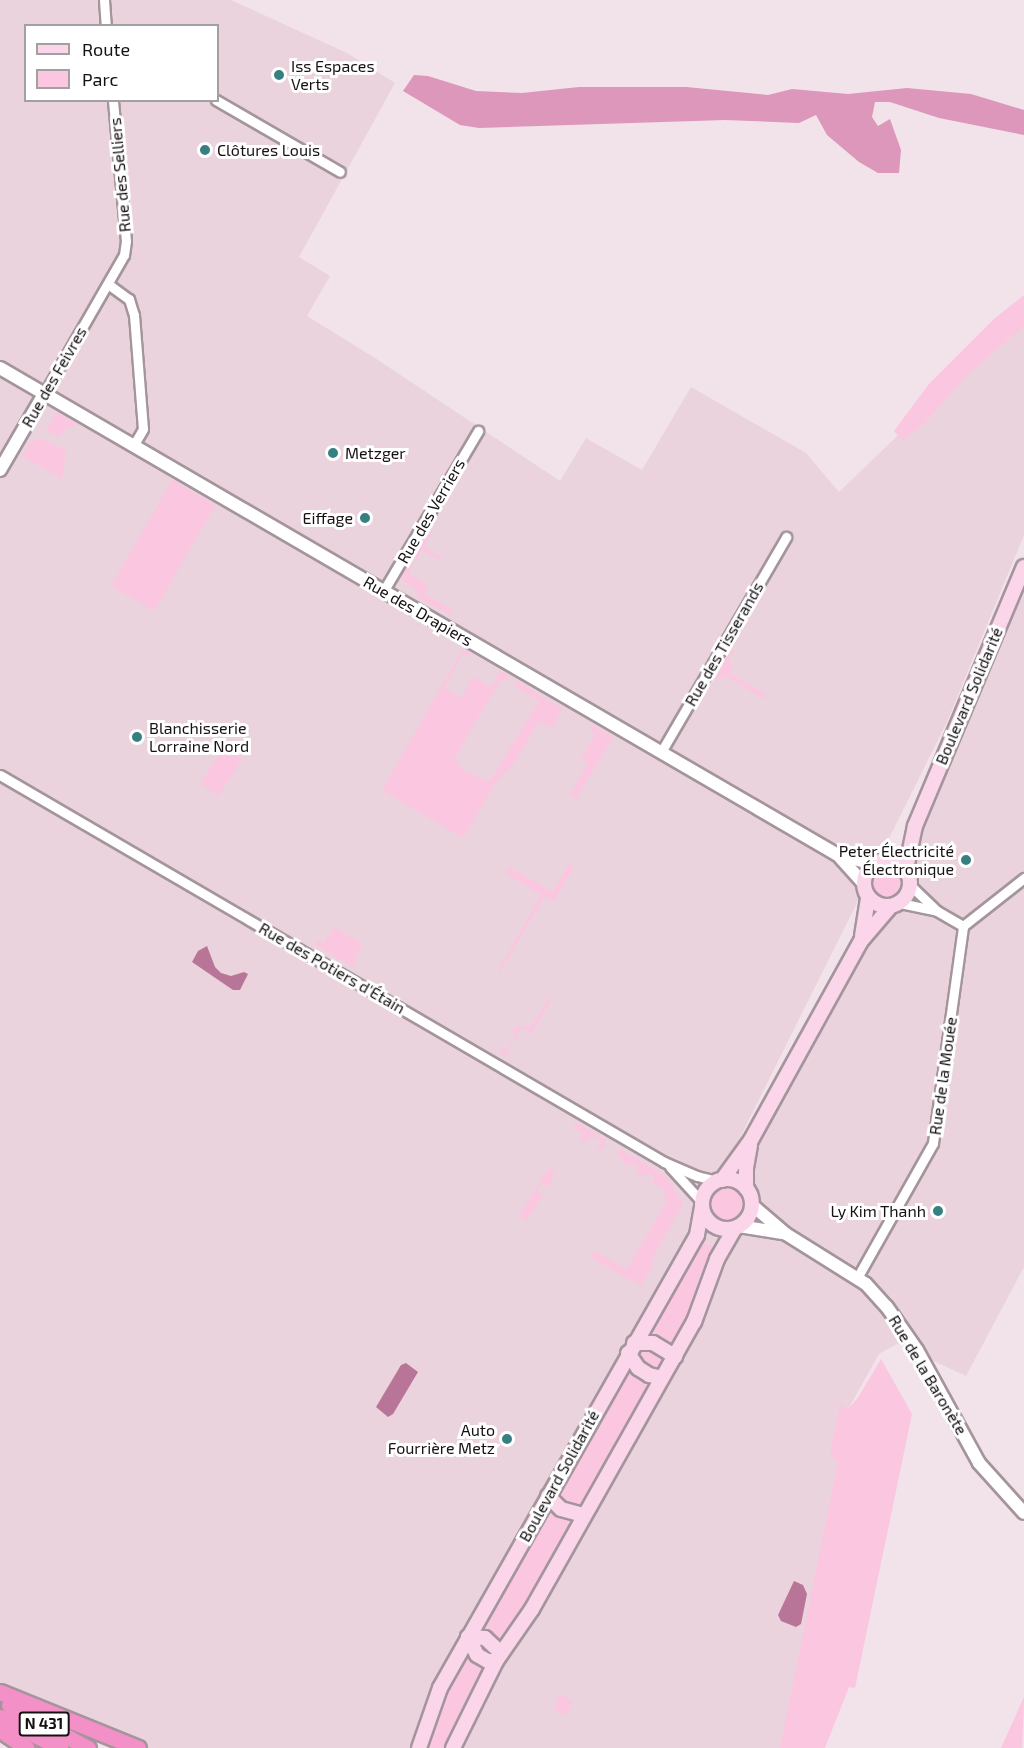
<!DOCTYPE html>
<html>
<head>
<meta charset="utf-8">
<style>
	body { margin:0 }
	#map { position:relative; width:1024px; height:1748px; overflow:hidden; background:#f2e2e9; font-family:"Exo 2",sans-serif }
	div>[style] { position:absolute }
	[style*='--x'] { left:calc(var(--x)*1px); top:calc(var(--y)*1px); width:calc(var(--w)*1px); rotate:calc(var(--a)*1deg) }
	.built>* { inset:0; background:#ebd3de }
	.green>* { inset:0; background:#fbc6e0; transform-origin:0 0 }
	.round { border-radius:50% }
	.forest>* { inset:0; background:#dd97ba }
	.water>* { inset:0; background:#b87598 }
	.roads { filter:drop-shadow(2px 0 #a4959c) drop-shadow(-2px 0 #a4959c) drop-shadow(0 2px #a4959c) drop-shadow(0 -2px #a4959c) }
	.minor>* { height:9px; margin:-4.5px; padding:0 4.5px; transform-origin:4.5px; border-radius:4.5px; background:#fff }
	.tertiary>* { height:12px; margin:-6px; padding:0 6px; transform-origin:6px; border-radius:6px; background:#fff }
	.secondary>* { height:14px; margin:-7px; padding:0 7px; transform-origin:7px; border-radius:7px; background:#fbd6ea }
	.secondary>.ring { margin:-7px; padding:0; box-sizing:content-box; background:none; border:14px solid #fbd6ea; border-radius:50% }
	.trunk>* { height:15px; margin:-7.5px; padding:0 7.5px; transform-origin:7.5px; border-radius:7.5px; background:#f490c8 }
	.dots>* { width:16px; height:16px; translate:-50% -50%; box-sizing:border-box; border:3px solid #fff; border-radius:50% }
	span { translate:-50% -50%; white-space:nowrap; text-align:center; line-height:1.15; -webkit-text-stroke:6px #fff; paint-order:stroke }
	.shield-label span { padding:2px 4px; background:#fff; border:2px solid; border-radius:4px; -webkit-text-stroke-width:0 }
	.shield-label { font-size:15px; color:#161113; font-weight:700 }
	.poi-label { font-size:16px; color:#161113 }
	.left { translate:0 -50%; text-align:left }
	.right { translate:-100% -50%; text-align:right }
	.street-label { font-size:16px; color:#161113 }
	.legend { position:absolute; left:24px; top:24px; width:195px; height:78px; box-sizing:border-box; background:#fff; border:2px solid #a2a0a1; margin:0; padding:8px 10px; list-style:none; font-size:18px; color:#161113 }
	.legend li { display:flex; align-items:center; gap:12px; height:30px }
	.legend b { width:30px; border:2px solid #a2a0a1 }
</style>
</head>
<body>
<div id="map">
	<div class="built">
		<div style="clip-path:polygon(evenodd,0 0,231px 0,347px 53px,395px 83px,299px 257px,330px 276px,307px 316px,375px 358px,560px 481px,586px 438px,642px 470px,691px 387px,806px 453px,839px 492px,1024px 314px,1024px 535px,947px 722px,436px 1748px,138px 1748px,0 1692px,0 0,26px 26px,218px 26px,218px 100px,26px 100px,26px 26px)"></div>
		<div style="clip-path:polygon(1024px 584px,1024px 1267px,966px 1376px,897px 1344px,879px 1354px,850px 1406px,785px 1748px,437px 1748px,889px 882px,916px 843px)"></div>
	</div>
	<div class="green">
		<div style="clip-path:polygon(1024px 295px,1024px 326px,966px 376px,924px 424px,902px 440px,894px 431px,929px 384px,994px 319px)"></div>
		<div style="clip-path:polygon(56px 412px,79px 425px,67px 428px,59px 436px,46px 431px)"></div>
		<div style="clip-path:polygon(41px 438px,66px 451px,62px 479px,22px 456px,29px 443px)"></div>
		<div style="left:172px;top:480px;width:50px;height:122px;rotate:30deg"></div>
		<div style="clip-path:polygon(424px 533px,431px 535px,424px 547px,443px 558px,441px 561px,422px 550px,417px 560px,411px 556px)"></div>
		<div style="clip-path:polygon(407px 562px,413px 565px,409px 574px,428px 585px,424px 593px,453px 610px,450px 615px,416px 596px,418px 593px,399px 576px)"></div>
		<div style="clip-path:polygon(732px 648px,734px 650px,728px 661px,733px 665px,729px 673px,763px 692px,765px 700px,724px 675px,720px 680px,716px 677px)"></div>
		<div style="clip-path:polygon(463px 649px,470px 653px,468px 657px,463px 654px,444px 688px,461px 698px,473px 677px,491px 687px,501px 671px,509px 676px,506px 681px,501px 679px,454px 759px,460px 763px,458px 767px,468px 773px,490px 781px,539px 701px,515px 687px,517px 681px,563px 709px,552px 728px,539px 721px,515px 762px,496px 782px,463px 838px,382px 790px)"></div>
		<div style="clip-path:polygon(593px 725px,613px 737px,576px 799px,570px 795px,588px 763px,581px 759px,595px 734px,589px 730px)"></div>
		<div style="left:224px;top:746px;width:22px;height:45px;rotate:32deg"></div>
		<div style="clip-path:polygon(568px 865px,574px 868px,554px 901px,545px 896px,500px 972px,498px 971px,541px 895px,505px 873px,509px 867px,553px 892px)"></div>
		<div class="round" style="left:872px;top:869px;width:30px;height:30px"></div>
		<div style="clip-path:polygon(334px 927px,363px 944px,354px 960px,357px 969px,315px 945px,318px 940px,324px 943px)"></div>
		<div style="clip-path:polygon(553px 997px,532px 1033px,522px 1027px,505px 1056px,498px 1051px,500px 1048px,506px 1051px,516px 1035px,510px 1032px,517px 1027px,532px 1025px,549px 998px)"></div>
		<div style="clip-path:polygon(576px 1122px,607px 1141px,602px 1151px,597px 1148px,602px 1141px,591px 1135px,585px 1143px,580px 1140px,583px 1134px,573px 1128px)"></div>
		<div style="clip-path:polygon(620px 1149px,666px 1176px,683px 1204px,652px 1259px,653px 1264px,641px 1286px,590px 1257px,594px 1251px,627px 1269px,668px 1199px,663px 1196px,665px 1190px,652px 1183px,655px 1177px,647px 1172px,644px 1177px,636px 1172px,638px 1167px,631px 1163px,628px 1167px,622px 1163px,625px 1160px,617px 1155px)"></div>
		<div style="clip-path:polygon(548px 1169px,555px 1173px,548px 1187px,542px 1183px,537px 1191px,543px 1195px,527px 1221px,519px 1216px)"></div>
		<div class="round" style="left:708px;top:1185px;width:38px;height:38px"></div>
		<div style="clip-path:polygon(700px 1241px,716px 1249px,675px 1345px,649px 1338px,644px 1334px)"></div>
		<div style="clip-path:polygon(643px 1349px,654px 1350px,662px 1356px,661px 1365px,656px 1369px,643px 1364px,638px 1352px)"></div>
		<div style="clip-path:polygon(881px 1359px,912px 1414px,855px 1688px,849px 1687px,825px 1748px,780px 1748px,838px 1462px,830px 1455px,840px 1404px,848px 1409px,857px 1399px)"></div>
		<div style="clip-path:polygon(626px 1366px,632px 1368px,638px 1377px,653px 1385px,586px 1503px,573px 1508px,558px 1496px,560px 1485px)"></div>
		<div style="clip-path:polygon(546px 1510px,570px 1517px,575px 1522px,504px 1643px,495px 1634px,479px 1629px)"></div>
		<div style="clip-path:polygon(467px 1650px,489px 1667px,448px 1748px,425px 1748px,444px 1692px)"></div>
		<div style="left:560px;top:1695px;width:14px;height:16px;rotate:25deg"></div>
		<div style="clip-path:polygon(1024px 1697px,1022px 1748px,1001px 1748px)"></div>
	</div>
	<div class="forest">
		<div style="clip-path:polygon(414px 75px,428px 76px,476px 91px,522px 93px,579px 87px,686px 87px,768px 95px,792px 89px,848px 94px,907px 88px,971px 94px,1024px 110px,1024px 135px,939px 118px,890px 102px,875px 102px,872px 117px,878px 126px,890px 119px,901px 150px,899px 173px,878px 173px,859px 162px,827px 135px,816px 115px,799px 123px,725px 120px,479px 128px,460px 125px,403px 91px)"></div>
	</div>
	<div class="water">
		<div style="clip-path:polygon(207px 946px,215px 967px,221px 973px,231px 976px,244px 972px,248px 974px,240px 990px,233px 990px,192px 962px,198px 951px)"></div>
		<div style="clip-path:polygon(406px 1363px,418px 1372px,393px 1414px,388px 1417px,376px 1407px,401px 1365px)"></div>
		<div style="clip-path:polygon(794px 1581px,803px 1585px,807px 1594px,801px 1624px,796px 1627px,781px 1621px,778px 1615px)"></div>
	</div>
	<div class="roads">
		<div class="minor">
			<div style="--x:104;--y:0;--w:26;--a:86"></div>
			<div style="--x:216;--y:100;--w:143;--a:30.1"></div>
			<div style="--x:108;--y:284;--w:26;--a:36"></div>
			<div style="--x:129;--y:299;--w:17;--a:73"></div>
			<div style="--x:134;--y:315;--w:114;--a:85.5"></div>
			<div style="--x:143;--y:429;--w:20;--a:120"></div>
			<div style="--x:44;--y:394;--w:160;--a:-60.1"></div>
			<div style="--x:124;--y:255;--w:14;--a:-82"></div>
			<div style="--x:126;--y:241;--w:142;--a:-95.3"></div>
			<div style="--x:384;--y:590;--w:185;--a:-59.4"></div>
			<div style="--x:661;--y:752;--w:249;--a:-59.8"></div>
			<div style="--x:0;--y:775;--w:769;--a:30.23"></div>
			<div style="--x:664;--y:1162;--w:36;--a:23"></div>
			<div style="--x:697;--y:1176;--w:21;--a:14"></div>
			<div style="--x:910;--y:885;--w:35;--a:44"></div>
			<div style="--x:900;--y:903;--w:38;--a:12"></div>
			<div style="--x:937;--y:911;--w:30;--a:30"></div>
			<div style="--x:670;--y:1167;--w:47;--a:47.6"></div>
			<div style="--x:857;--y:1278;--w:155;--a:-60.6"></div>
			<div style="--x:933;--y:1143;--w:219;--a:-82.1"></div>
			<div style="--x:963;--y:926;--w:78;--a:-38.2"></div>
		</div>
		<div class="tertiary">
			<div style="--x:0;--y:368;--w:967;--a:30.17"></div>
			<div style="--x:836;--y:854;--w:39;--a:15"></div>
			<div style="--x:0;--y:470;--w:88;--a:-59.9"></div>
			<div style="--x:837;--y:854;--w:40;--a:48"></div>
			<div style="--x:752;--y:1205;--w:45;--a:40.5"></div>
			<div style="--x:786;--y:1234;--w:94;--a:32"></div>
			<div style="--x:866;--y:1284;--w:31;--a:48"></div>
			<div style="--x:887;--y:1307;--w:52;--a:55.1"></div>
			<div style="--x:917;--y:1350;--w:129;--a:61.2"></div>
			<div style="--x:979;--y:1463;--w:67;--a:48"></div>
			<div style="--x:739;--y:1226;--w:44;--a:9.2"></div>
		</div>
		<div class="secondary">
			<div class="ring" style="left:864px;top:860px;width:32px;height:32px"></div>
			<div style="--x:906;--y:869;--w:44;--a:-78.2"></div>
			<div style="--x:915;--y:826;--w:281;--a:-67.2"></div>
			<div style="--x:862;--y:936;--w:39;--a:-81"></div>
			<div class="ring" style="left:702px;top:1179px;width:36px;height:36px"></div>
			<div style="--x:722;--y:1180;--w:49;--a:-54.1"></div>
			<div style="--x:751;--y:1140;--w:227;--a:-61.1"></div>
			<div style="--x:861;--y:941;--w:45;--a:-49.5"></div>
			<div style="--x:746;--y:1188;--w:20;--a:-90"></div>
			<div style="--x:746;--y:1168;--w:23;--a:-80"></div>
			<div style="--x:634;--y:1343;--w:19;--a:0"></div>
			<div style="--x:653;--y:1343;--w:26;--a:31"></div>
			<div style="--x:628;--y:1353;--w:18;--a:56"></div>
			<div style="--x:638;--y:1368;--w:13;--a:32"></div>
			<div style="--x:649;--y:1375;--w:13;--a:13"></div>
			<div style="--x:548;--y:1496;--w:18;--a:45"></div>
			<div style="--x:561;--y:1509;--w:24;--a:15"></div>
			<div style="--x:468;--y:1637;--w:20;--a:63"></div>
			<div style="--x:477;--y:1655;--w:13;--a:29"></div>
			<div style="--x:488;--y:1661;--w:8;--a:0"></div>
			<div style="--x:468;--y:1637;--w:17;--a:3"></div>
			<div style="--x:485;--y:1638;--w:22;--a:43"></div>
			<div style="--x:419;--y:1748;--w:64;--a:-70.7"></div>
			<div style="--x:440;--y:1688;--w:521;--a:-60.43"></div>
			<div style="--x:697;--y:1235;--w:29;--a:-80"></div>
			<div style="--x:453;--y:1748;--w:97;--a:-63.7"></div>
			<div style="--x:496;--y:1661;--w:63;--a:-55.3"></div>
			<div style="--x:532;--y:1609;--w:330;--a:-60.6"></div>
			<div style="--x:694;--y:1322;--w:67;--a:-69.9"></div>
			<div style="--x:717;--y:1259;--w:36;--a:-60"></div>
		</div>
		<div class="trunk">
			<div style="--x:0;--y:1692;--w:149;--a:22.1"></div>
			<div style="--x:9;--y:1705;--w:90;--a:28.6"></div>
			<div style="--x:0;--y:1717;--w:68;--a:27.3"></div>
			<div style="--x:0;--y:1730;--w:32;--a:34"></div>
		</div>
	</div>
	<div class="dots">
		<div style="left:279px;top:75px;background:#378082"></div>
		<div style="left:205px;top:150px;background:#378082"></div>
		<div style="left:333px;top:453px;background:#378082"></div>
		<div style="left:365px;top:518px;background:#378082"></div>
		<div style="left:137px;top:737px;background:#378082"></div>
		<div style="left:966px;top:860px;background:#378082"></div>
		<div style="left:938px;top:1211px;background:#378082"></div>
		<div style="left:507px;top:1439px;background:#378082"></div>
	</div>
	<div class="shield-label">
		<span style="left:44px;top:1724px">N 431</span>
	</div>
	<div class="poi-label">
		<span class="left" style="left:291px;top:75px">Iss Espaces<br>Verts</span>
		<span class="left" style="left:217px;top:150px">Clôtures Louis</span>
		<span class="left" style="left:345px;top:453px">Metzger</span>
		<span class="right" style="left:353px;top:518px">Eiffage</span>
		<span class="left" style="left:149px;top:737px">Blanchisserie<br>Lorraine Nord</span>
		<span class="right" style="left:954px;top:860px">Peter Électricité<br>Électronique</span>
		<span class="right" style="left:926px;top:1211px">Ly Kim Thanh</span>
		<span class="right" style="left:495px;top:1439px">Auto<br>Fourrière Metz</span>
	</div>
	<div class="street-label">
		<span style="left:120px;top:175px;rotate:-95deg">Rue des Selliers</span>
		<span style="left:54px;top:377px;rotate:-60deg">Rue des Feivres</span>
		<span style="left:431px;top:511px;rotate:-60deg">Rue des Verriers</span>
		<span style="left:418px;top:611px;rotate:30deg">Rue des Drapiers</span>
		<span style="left:724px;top:644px;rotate:-60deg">Rue des Tisserands</span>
		<span style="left:969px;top:696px;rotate:-67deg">Boulevard Solidarité</span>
		<span style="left:332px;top:968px;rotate:30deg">Rue des Potiers d'Étain</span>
		<span style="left:943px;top:1076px;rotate:-82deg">Rue de la Mouée</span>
		<span style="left:928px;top:1375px;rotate:59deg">Rue de la Baronète</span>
		<span style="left:559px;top:1476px;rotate:-61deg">Boulevard Solidarité</span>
	</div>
	<ul class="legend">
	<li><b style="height:8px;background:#fbd6ea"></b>Route</li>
	<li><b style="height:16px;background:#fbc6e0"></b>Parc</li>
	</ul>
</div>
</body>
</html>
